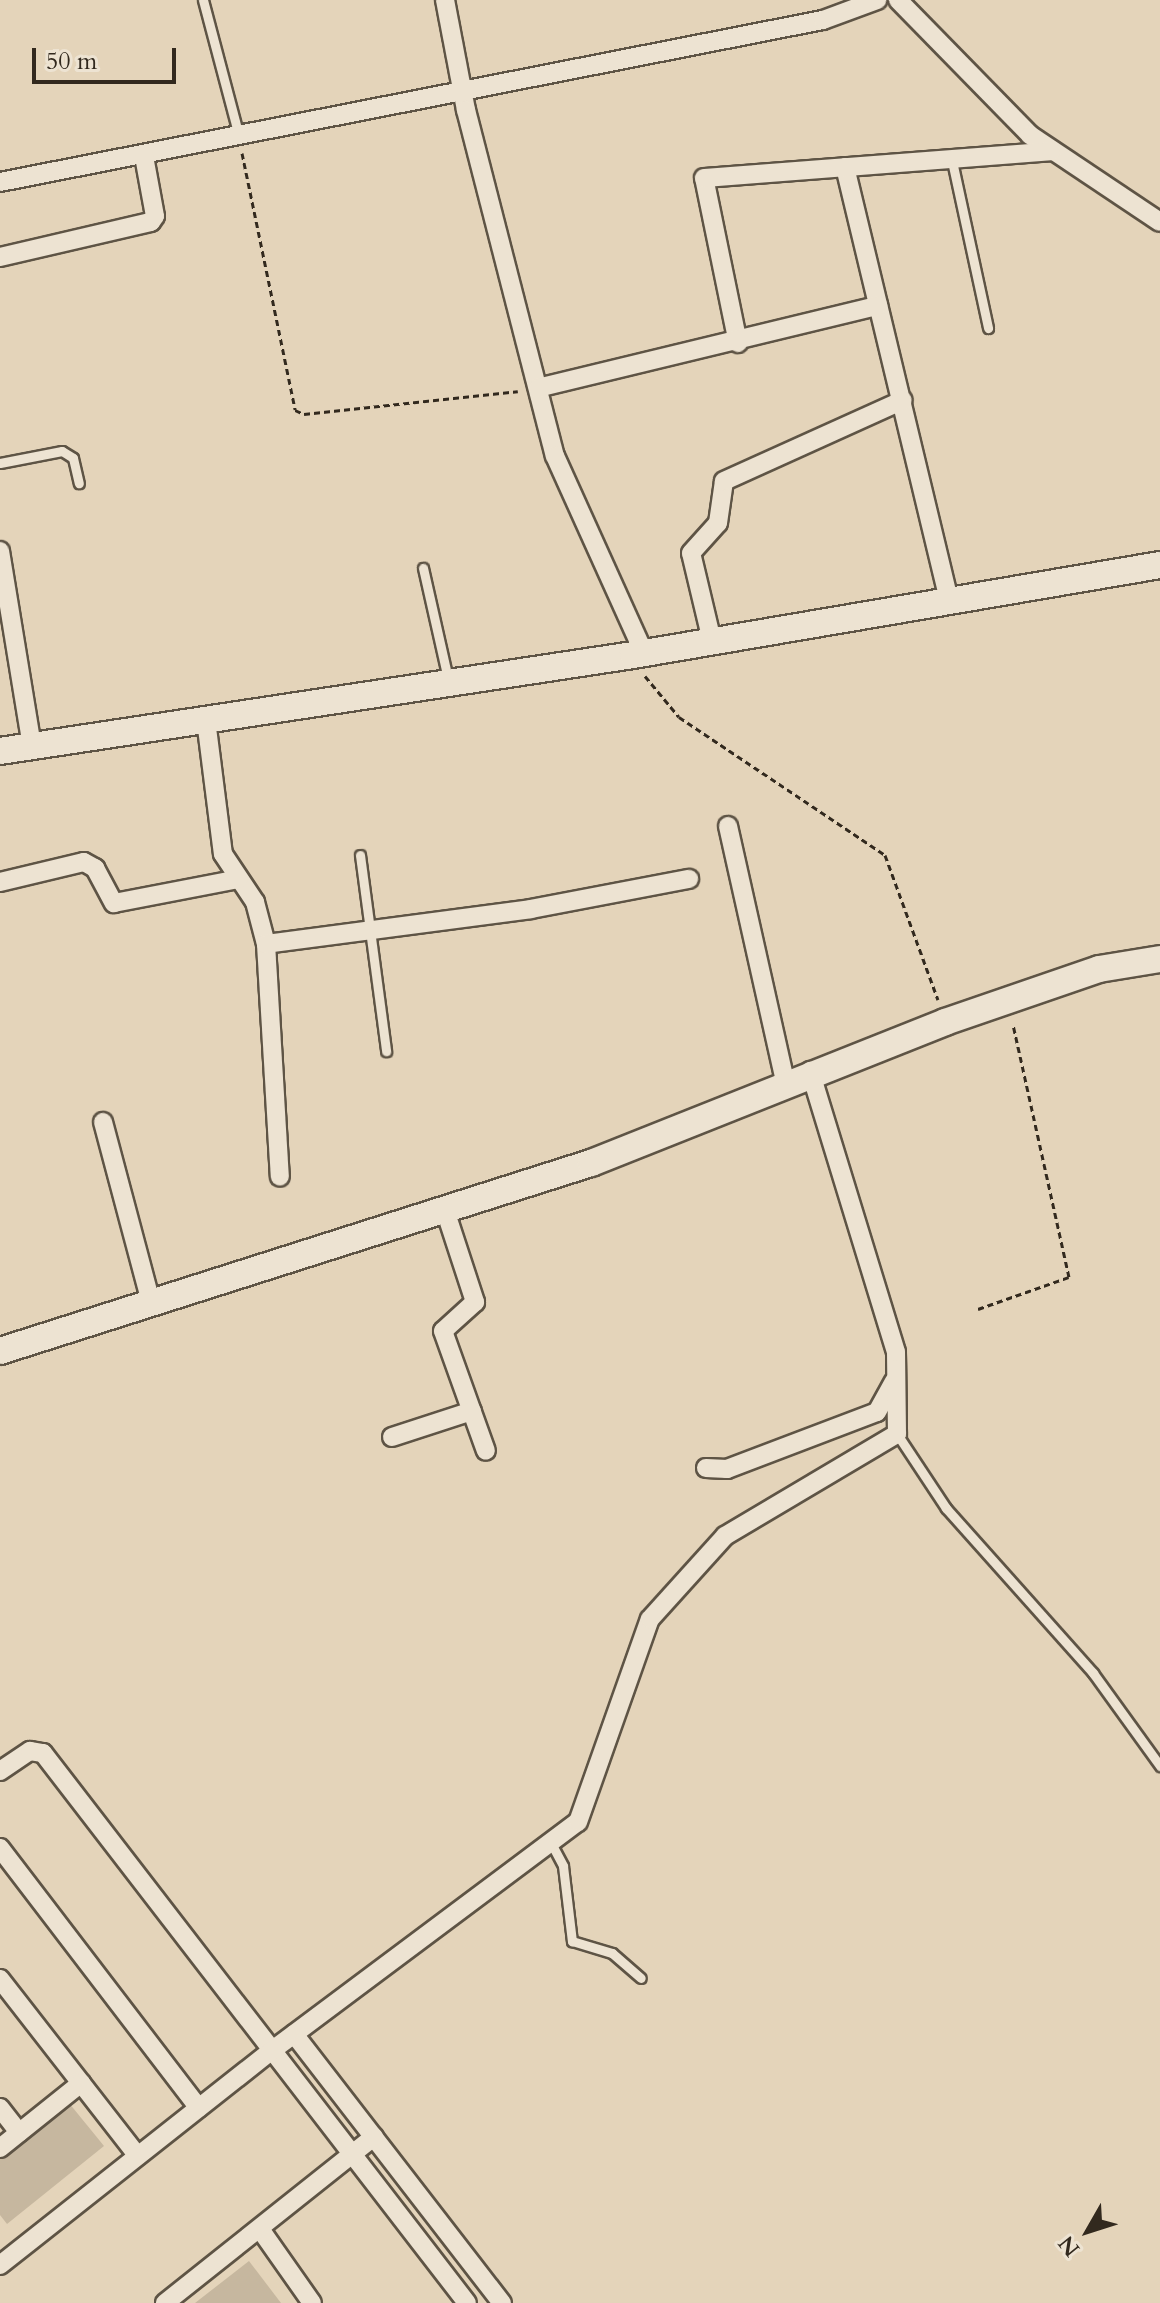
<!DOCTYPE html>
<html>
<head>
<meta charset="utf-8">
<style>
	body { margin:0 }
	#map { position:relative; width:1160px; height:2303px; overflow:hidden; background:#e4d4ba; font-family:Cardo,serif }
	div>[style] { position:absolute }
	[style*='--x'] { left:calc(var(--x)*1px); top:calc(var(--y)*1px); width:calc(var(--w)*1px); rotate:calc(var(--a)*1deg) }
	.green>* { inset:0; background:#c6b79f }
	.path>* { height:3px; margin-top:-1.5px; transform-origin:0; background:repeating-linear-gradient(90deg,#32291e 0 6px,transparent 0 10px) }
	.roads { filter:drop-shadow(2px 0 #5e5445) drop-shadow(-2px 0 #5e5445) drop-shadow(0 2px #5e5445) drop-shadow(0 -2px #5e5445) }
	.lane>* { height:9px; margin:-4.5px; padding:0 4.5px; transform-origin:4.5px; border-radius:4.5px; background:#ede3d2 }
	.street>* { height:18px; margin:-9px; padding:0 9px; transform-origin:9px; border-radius:9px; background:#ede3d2 }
	.secondary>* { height:26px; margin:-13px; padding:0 13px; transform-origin:13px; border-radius:13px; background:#ede3d2 }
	span { translate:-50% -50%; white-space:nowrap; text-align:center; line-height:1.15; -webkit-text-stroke:8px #ede3d2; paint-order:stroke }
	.north { position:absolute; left:1048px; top:2191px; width:80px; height:80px; -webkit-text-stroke:6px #ede3d2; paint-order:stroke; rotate:231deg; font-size:22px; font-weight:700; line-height:32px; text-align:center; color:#32291e }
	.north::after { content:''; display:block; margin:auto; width:28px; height:36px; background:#32291e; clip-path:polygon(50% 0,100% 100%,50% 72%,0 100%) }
	.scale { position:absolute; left:32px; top:48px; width:144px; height:36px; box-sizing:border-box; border:4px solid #32291e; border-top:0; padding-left:10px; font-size:24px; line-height:28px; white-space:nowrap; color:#32291e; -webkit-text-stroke:6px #ede3d2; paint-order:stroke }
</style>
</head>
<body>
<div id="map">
	<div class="green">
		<div style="clip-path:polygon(69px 2103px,104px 2146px,7px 2224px,0 2215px,0 2158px)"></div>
		<div style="clip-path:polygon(249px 2261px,281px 2303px,195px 2303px)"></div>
	</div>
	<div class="path">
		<div style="--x:242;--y:153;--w:262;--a:78.3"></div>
		<div style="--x:295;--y:410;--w:10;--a:24"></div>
		<div style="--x:304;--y:414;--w:215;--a:-6.1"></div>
		<div style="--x:645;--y:676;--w:53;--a:50.3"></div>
		<div style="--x:679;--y:717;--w:248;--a:33.8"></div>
		<div style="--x:885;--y:855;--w:154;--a:69.9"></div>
		<div style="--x:978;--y:1309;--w:96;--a:-19.4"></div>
		<div style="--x:1069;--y:1277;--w:259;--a:-102.5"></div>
	</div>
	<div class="roads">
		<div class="lane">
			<div style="--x:203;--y:0;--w:141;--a:75.2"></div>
			<div style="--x:952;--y:161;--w:171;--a:77.8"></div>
			<div style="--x:0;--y:463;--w:63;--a:-11"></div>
			<div style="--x:62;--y:451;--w:13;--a:32"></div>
			<div style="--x:73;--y:458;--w:26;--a:77"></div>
			<div style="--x:423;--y:568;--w:114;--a:77.3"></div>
			<div style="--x:360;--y:855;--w:198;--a:82.4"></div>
			<div style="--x:897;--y:1434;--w:89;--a:56.5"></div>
			<div style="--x:946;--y:1508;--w:221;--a:48.3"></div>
			<div style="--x:1093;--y:1673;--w:115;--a:54.2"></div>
			<div style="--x:551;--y:1843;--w:26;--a:62"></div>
			<div style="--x:563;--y:1866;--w:76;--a:83.2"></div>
			<div style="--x:572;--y:1941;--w:42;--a:16.7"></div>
			<div style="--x:612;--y:1953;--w:38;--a:41"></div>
		</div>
		<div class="street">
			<div style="--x:445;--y:0;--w:112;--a:79.2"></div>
			<div style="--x:466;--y:110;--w:357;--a:75.6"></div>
			<div style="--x:555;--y:456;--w:216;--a:65.7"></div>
			<div style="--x:898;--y:0;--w:189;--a:45.6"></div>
			<div style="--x:1030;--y:135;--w:156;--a:33.8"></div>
			<div style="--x:845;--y:167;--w:446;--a:76.5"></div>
			<div style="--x:0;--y:182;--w:839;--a:-11.14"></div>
			<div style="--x:823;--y:20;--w:58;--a:-20.3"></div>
			<div style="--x:0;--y:257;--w:155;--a:-13.1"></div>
			<div style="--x:151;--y:222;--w:7;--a:-56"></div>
			<div style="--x:155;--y:216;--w:61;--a:-100.4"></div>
			<div style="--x:738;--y:343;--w:168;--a:-101.6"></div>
			<div style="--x:704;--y:178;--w:348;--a:-4.4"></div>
			<div style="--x:538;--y:388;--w:350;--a:-13.6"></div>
			<div style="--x:0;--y:551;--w:198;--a:80.7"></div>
			<div style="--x:712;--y:641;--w:90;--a:-103.4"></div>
			<div style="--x:691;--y:553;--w:40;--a:-48"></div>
			<div style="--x:718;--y:523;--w:42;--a:-81.9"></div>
			<div style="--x:724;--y:481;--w:196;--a:-24.3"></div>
			<div style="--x:206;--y:720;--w:135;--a:82.8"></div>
			<div style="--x:223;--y:854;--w:58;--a:56.3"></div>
			<div style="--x:255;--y:902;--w:43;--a:75.3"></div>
			<div style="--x:266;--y:944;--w:233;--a:86.6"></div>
			<div style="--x:728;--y:826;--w:262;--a:77.4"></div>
			<div style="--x:0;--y:882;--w:86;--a:-13.4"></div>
			<div style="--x:84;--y:862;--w:13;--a:29"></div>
			<div style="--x:95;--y:868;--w:40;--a:62"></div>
			<div style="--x:114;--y:903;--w:127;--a:-10.9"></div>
			<div style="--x:266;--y:944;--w:267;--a:-7.5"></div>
			<div style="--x:531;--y:909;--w:161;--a:-10.8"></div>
			<div style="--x:103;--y:1122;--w:186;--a:75.1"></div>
			<div style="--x:445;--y:1210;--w:97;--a:71.9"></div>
			<div style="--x:475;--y:1302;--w:43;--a:137.8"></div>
			<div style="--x:443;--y:1331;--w:127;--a:70.3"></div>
			<div style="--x:392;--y:1437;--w:84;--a:-18"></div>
			<div style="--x:706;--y:1468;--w:21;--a:3"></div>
			<div style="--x:727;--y:1469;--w:160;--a:-20.8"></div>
			<div style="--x:877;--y:1412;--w:35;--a:-61"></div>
			<div style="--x:0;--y:1771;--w:36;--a:-34"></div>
			<div style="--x:30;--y:1751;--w:13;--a:9"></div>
			<div style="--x:43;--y:1753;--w:694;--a:52.37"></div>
			<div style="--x:0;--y:1848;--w:327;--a:52.6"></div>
			<div style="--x:0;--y:1979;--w:224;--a:52.1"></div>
			<div style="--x:294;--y:2034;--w:340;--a:52.3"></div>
			<div style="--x:0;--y:2108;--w:31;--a:52"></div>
			<div style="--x:0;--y:2148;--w:104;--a:-38.7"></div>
			<div style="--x:260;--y:2229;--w:90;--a:54.9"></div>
			<div style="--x:0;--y:2265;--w:344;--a:-38.3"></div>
			<div style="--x:270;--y:2052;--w:384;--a:-36.8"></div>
			<div style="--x:578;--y:1822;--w:215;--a:-70.5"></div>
			<div style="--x:650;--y:1619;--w:112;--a:-47.9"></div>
			<div style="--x:725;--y:1536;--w:200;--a:-30.7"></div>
			<div style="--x:897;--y:1434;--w:82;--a:-90.7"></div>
			<div style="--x:896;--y:1352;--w:294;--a:-107"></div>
			<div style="--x:165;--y:2303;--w:267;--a:-38.5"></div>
		</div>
		<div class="secondary">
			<div style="--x:0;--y:751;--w:640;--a:-8.62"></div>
			<div style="--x:633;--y:655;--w:535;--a:-9.69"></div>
			<div style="--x:0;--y:1351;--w:620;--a:-17.65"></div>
			<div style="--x:591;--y:1163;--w:381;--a:-21.7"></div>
			<div style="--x:945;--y:1022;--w:163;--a:-19"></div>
			<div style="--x:1099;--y:969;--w:62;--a:-9.3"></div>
		</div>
	</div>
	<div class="north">N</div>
	<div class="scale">50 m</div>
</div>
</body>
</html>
